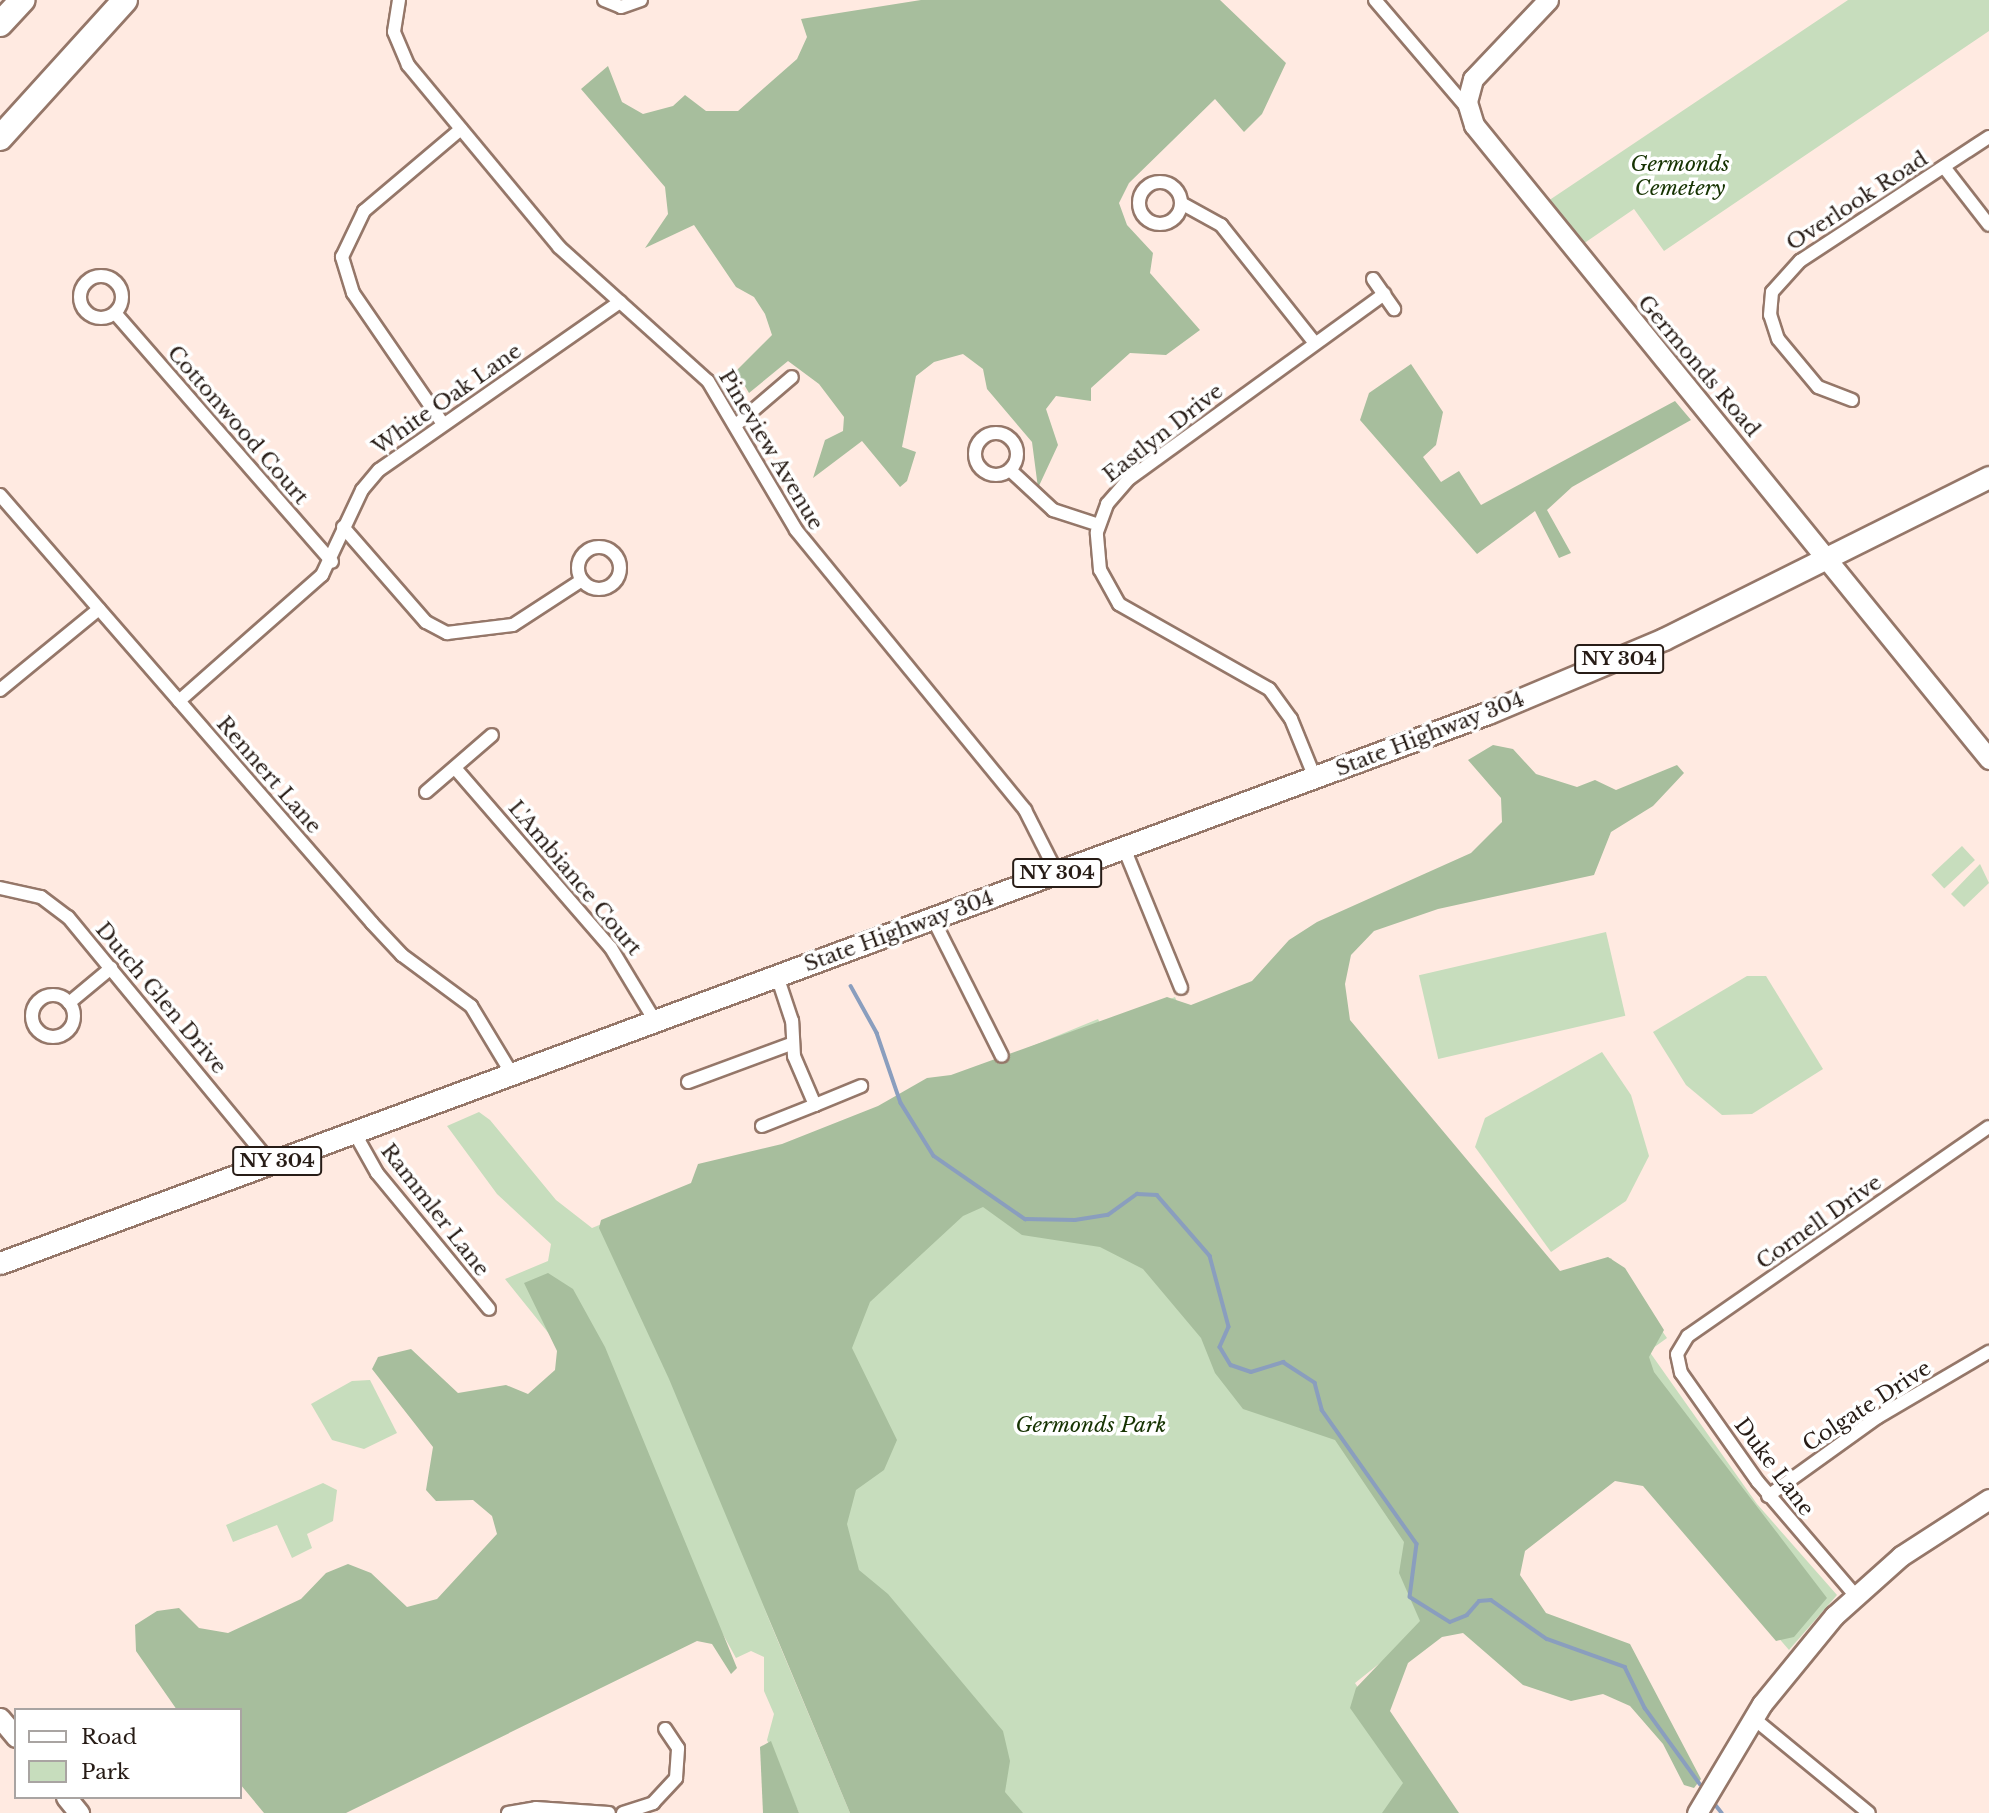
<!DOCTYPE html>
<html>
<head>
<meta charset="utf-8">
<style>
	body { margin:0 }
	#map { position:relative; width:1989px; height:1813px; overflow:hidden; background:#ffeae1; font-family:"Libre Baskerville",serif }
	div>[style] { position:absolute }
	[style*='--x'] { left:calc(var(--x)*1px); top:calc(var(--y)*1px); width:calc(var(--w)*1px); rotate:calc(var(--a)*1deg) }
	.green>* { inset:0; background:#c7ddbd; transform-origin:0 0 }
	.forest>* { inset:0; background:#a7be9d }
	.stream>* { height:3.5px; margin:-1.75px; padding:0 1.75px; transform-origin:1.75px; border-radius:1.75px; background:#8a9ebe }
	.roads { filter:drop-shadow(2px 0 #957769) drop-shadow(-2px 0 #957769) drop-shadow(0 2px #957769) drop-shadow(0 -2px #957769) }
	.street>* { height:12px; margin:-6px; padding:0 6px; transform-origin:6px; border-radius:6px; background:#fff }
	.street>.ring { margin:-6px; padding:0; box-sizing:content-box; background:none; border:12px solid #fff; border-radius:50% }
	.secondary>* { height:19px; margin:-9.5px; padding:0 9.5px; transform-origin:9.5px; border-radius:9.5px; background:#fff }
	.primary>* { height:21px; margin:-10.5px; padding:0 10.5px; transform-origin:10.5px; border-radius:10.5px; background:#fff }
	.highway>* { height:24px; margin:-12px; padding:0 12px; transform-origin:12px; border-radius:12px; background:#fff }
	span { translate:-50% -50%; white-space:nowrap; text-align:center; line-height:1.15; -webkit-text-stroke:7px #fff; paint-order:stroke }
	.shield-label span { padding:2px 5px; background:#fff; border:2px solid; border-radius:5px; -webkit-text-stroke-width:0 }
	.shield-label { font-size:19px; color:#271c16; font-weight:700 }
	.park-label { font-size:21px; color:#163302; font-style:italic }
	.street-label { font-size:21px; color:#271c16 }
	.legend { position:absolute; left:14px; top:1708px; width:228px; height:91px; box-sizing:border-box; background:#fff; border:2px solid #a9a4a2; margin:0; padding:9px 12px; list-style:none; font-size:21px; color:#271c16 }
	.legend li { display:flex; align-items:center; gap:14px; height:35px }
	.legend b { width:35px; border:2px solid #a9a4a2 }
</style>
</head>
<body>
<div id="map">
	<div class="green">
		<div style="clip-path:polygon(1848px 0,1989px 0,1989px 31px,1664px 251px,1634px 209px,1583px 244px,1548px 201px)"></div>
		<div style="left:1962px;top:846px;width:19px;height:42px;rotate:47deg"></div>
		<div style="clip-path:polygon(1980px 864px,1989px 883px,1964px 907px,1951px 894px)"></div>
		<div style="left:1606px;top:932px;width:86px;height:192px;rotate:77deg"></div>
		<div style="clip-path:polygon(1747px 976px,1766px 976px,1823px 1069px,1752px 1114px,1722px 1115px,1686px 1085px,1653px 1032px)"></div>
		<div style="clip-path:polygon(1175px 997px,1187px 1026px,1566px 1288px,1611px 1258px,1667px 1338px,1649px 1351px,1757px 1504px,1837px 1595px,1789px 1650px,1630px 1464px,1355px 1683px,1442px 1813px,853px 1813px,762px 1603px,850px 1813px,799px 1813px,767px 1740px,774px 1714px,764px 1691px,764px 1657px,751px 1651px,736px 1658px,575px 1366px,505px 1279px,548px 1261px,551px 1244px,497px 1194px,447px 1126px,479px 1112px,490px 1120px,556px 1200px,592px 1228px,1098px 1019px,1102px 1027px)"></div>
		<div style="clip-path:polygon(1602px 1052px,1631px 1095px,1649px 1156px,1626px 1201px,1551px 1252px,1475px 1147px,1485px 1118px)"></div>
		<div style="clip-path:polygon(370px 1380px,397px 1433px,364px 1449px,332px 1440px,311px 1404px,352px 1381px)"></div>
		<div style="clip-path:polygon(323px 1483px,337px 1490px,333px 1521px,307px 1534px,312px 1548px,292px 1558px,277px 1525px,233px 1542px,226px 1525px)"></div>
	</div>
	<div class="forest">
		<div style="clip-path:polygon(921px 0,1220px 0,1286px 63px,1262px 114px,1244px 132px,1215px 99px,1129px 183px,1119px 203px,1127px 225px,1153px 253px,1150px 273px,1200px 330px,1166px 355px,1130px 353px,1091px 388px,1091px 401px,1056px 396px,1046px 409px,1058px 445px,1038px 488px,1032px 442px,987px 389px,983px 369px,963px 354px,934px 362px,916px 376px,902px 447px,916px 452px,907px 481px,900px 487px,862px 441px,813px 478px,825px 440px,843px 431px,844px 417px,819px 384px,788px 361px,749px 393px,736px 371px,772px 335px,765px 314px,754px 297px,736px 287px,694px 225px,645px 248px,668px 214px,665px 187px,581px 89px,608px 66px,622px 102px,643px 114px,673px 106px,685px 95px,706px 111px,738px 111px,797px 59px,807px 37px,801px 19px)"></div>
		<div style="clip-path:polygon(1411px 364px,1443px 412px,1436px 445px,1423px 457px,1441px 482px,1459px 471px,1481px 505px,1675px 401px,1691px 420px,1572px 487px,1547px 510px,1571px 553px,1559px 558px,1535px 511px,1477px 554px,1360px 420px,1369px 393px)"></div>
		<div style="clip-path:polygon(1493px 745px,1513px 749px,1536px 774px,1577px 787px,1595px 780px,1616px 790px,1677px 765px,1684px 773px,1653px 806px,1611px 832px,1594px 875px,1438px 909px,1374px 931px,1351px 955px,1345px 984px,1350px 1020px,1560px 1271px,1608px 1257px,1625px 1268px,1664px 1330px,1649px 1357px,1654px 1372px,1827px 1598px,1794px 1637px,1776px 1641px,1643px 1486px,1615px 1481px,1525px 1551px,1520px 1575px,1546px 1613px,1630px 1644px,1701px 1779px,1694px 1788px,1684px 1785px,1663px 1744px,1630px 1706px,1603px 1694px,1571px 1701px,1523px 1685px,1463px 1633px,1442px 1637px,1408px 1663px,1390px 1711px,1459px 1813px,1382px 1813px,1403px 1783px,1350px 1708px,1356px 1688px,1420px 1621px,1399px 1573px,1404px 1542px,1335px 1440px,1243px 1409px,1215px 1373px,1201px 1338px,1143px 1269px,1100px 1247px,1022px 1235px,983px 1207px,963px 1216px,870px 1302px,852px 1348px,897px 1440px,884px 1470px,856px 1490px,847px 1524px,859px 1570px,888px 1594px,1003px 1731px,1010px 1761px,1005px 1792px,1023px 1813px,850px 1813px,669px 1379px,599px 1228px,601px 1220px,691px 1183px,698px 1164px,782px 1144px,878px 1106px,927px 1078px,951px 1075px,1167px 997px,1191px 1005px,1252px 981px,1289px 940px,1317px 922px,1471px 853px,1502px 822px,1501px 798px,1468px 760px)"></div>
		<div style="clip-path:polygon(548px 1273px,573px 1289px,605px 1347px,737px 1668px,731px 1674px,712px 1644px,697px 1641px,346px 1813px,264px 1813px,240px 1784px,240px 1710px,177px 1710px,136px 1651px,135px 1625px,157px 1611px,179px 1608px,199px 1628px,228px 1633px,301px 1599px,326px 1573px,348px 1564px,371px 1573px,407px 1607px,437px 1599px,497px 1534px,492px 1516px,473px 1500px,436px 1501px,426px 1490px,433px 1447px,372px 1369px,378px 1357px,411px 1349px,458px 1393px,506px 1385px,528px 1394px,555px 1370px,557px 1351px,524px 1283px)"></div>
		<div style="clip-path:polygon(771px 1741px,799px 1813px,763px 1813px,760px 1747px)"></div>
	</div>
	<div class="stream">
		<div style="--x:851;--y:986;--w:54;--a:61"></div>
		<div style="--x:877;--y:1033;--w:74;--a:71.1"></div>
		<div style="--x:901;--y:1103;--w:62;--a:58.1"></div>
		<div style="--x:934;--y:1156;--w:111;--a:34.7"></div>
		<div style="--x:1025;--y:1219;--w:50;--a:1.1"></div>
		<div style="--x:1075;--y:1220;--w:33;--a:-9"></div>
		<div style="--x:1108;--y:1215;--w:36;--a:-36"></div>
		<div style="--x:1137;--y:1194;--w:20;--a:3"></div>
		<div style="--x:1157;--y:1195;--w:81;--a:49"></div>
		<div style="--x:1210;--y:1256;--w:73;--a:75"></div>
		<div style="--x:1229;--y:1327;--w:22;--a:114"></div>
		<div style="--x:1220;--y:1347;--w:21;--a:59"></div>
		<div style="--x:1231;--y:1365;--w:21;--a:19"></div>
		<div style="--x:1251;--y:1372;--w:34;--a:-17"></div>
		<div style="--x:1283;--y:1362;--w:38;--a:33"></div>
		<div style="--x:1315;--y:1383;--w:28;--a:75"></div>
		<div style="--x:1322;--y:1410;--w:164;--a:54.7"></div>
		<div style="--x:1417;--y:1544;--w:53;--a:97.5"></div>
		<div style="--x:1410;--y:1597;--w:47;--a:32"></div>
		<div style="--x:1450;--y:1622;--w:18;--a:-22"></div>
		<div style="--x:1467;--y:1615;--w:18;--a:-49"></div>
		<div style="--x:1479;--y:1601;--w:12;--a:-5"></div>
		<div style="--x:1491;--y:1600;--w:68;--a:34.9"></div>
		<div style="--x:1547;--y:1639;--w:83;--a:19.7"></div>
		<div style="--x:1625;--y:1667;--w:46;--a:64"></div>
		<div style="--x:1645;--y:1708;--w:94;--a:54.1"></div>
		<div style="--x:1715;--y:1804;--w:11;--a:52"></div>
	</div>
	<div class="roads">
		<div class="street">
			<div style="--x:399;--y:0;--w:32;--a:99"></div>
			<div style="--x:394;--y:32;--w:36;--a:67"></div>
			<div style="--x:408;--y:65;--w:236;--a:50.3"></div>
			<div style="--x:559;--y:247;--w:200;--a:42"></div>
			<div style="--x:708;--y:381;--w:173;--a:59.4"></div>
			<div style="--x:796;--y:530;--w:362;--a:50.7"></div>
			<div style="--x:1025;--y:810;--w:71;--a:63.1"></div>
			<div style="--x:604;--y:0;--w:18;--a:22"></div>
			<div style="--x:621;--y:7;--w:21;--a:-19"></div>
			<div style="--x:1375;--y:0;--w:143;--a:49.5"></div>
			<div style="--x:1944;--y:167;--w:73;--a:52.2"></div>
			<div class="ring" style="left:1139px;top:182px;width:30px;height:30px"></div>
			<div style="--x:1181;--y:203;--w:46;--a:28.8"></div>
			<div style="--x:1221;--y:225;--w:151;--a:51.5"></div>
			<div class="ring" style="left:80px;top:276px;width:30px;height:30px"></div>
			<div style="--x:1373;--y:279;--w:37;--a:55"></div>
			<div style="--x:115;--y:313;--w:330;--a:48.9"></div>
			<div style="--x:1852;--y:400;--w:36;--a:-159"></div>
			<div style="--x:1818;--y:387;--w:62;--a:-129.8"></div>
			<div style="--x:1778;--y:339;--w:25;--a:-108"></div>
			<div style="--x:1770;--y:315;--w:23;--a:-85"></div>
			<div style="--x:1772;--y:292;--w:42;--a:-47.9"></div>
			<div style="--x:1800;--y:261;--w:226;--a:-33.3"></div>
			<div style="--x:443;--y:424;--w:159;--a:-124.5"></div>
			<div style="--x:353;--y:293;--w:38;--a:-107"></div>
			<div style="--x:342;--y:257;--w:51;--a:-64.4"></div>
			<div style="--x:364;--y:211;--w:127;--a:-40.2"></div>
			<div style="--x:737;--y:424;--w:72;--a:-40.5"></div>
			<div class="ring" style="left:975px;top:433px;width:30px;height:30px"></div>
			<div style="--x:1010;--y:470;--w:59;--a:42.9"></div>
			<div style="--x:1053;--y:510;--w:48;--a:18.1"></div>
			<div style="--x:0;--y:495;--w:567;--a:49"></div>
			<div style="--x:372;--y:923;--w:44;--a:46.8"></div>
			<div style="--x:402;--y:955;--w:86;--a:36.5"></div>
			<div style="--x:471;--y:1006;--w:79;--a:58.9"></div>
			<div style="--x:343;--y:527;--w:126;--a:48.9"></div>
			<div style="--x:426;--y:622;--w:24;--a:28"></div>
			<div style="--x:447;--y:633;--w:66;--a:-6.9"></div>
			<div style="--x:513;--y:625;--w:82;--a:-33.1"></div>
			<div class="ring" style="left:578px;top:547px;width:30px;height:30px"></div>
			<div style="--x:0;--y:690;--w:128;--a:-39.3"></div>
			<div style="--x:179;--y:701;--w:191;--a:-41.4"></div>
			<div style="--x:322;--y:575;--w:94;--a:-64.8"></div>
			<div style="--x:362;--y:490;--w:26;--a:-50"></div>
			<div style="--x:379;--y:470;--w:294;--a:-34.9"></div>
			<div style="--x:455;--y:768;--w:238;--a:49.1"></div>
			<div style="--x:611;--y:948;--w:85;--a:58.9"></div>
			<div style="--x:1315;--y:778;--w:64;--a:-112.1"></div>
			<div style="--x:1291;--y:719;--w:37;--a:-126"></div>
			<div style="--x:1269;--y:689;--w:172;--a:-150.5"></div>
			<div style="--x:1119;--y:604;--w:39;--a:-119"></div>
			<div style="--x:1100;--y:570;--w:38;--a:-95"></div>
			<div style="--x:1097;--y:532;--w:30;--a:-70"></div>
			<div style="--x:1107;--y:504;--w:35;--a:-49"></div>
			<div style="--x:1130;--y:478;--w:314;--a:-35.9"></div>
			<div style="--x:426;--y:792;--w:87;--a:-40.8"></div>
			<div style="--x:1124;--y:848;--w:151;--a:67.8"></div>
			<div style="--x:0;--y:888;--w:42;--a:12.4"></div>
			<div style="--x:41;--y:897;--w:34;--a:37"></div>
			<div style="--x:68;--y:917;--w:319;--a:50.5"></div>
			<div style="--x:933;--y:919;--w:153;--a:63.3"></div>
			<div class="ring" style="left:32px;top:995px;width:30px;height:30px"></div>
			<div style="--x:69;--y:1003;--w:55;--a:-39.8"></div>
			<div style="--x:688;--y:1082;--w:110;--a:-20.3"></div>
			<div style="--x:815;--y:1105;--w:50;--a:-22.4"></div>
			<div style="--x:762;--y:1126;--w:57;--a:-21.6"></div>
			<div style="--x:815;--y:1105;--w:53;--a:-113.2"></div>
			<div style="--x:794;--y:1056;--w:35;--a:-93"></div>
			<div style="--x:792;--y:1021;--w:47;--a:-108.4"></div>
			<div style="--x:354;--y:1132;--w:47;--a:60.7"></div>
			<div style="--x:377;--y:1173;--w:176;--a:50.5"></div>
			<div style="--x:1768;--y:1496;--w:135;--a:-35.7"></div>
			<div style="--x:1878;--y:1417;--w:129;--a:-30.4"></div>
			<div style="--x:1855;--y:1595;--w:149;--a:-130.6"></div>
			<div style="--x:1758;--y:1482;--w:133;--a:-125.2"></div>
			<div style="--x:1681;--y:1373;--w:19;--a:-102"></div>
			<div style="--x:1677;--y:1354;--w:21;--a:-59"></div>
			<div style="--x:1688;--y:1336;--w:366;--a:-34.8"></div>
			<div style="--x:1752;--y:1717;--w:151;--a:39.4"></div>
			<div style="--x:508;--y:1813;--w:28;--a:-10"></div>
			<div style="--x:536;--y:1808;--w:73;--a:3.9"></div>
			<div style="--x:623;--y:1813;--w:32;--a:-18"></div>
			<div style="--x:653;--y:1803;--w:34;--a:-47"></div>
			<div style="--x:676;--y:1778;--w:30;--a:-86"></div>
			<div style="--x:678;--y:1748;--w:23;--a:-124"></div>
		</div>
		<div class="secondary">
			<div style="--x:1548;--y:0;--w:109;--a:133.5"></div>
			<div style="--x:1473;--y:79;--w:24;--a:105"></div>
			<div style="--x:1467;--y:102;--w:24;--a:73"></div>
			<div style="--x:1474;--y:125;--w:817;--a:50.91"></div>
			<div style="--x:0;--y:1718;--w:25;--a:50"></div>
			<div style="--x:66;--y:1797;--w:21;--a:51"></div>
			<div style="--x:1697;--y:1813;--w:127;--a:-59.2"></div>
			<div style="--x:1762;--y:1704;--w:114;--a:-50.7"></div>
			<div style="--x:1834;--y:1616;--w:90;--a:-41.8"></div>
			<div style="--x:1901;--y:1556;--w:105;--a:-32.9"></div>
		</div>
		<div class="primary">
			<div style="--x:0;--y:1263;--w:1586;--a:-20.29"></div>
			<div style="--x:1488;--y:713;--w:191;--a:-22.8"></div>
			<div style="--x:1664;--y:639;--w:363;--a:-26.5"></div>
		</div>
		<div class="highway">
			<div style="--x:0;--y:24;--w:33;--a:-47"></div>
			<div style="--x:0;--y:138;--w:186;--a:-47.8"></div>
		</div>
	</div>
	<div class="shield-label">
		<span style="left:1619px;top:659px">NY 304</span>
		<span style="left:1057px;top:873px">NY 304</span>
		<span style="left:277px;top:1161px">NY 304</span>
	</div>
	<div class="park-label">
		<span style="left:1680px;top:176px">Germonds<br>Cemetery</span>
		<span style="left:1091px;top:1425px">Germonds Park</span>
	</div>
	<div class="street-label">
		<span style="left:1857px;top:201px;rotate:-33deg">Overlook Road</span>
		<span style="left:1699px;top:366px;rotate:50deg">Germonds Road</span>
		<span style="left:447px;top:399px;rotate:-35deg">White Oak Lane</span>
		<span style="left:238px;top:425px;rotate:49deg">Cottonwood Court</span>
		<span style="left:1163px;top:433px;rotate:-38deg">Eastlyn Drive</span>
		<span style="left:771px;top:450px;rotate:59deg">Pineview Avenue</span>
		<span style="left:1430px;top:734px;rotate:-21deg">State Highway 304</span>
		<span style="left:269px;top:775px;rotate:49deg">Rennert Lane</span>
		<span style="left:575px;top:878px;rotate:50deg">L'Ambiance Court</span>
		<span style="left:899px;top:931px;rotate:-20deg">State Highway 304</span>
		<span style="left:161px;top:998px;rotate:50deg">Dutch Glen Drive</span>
		<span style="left:435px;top:1210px;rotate:52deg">Rammler Lane</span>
		<span style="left:1819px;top:1222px;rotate:-35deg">Cornell Drive</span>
		<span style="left:1867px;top:1406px;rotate:-33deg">Colgate Drive</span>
		<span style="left:1774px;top:1467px;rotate:53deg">Duke Lane</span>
	</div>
	<ul class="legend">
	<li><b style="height:9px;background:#fff"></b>Road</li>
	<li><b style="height:19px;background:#c7ddbd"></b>Park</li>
	</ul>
</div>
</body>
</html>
